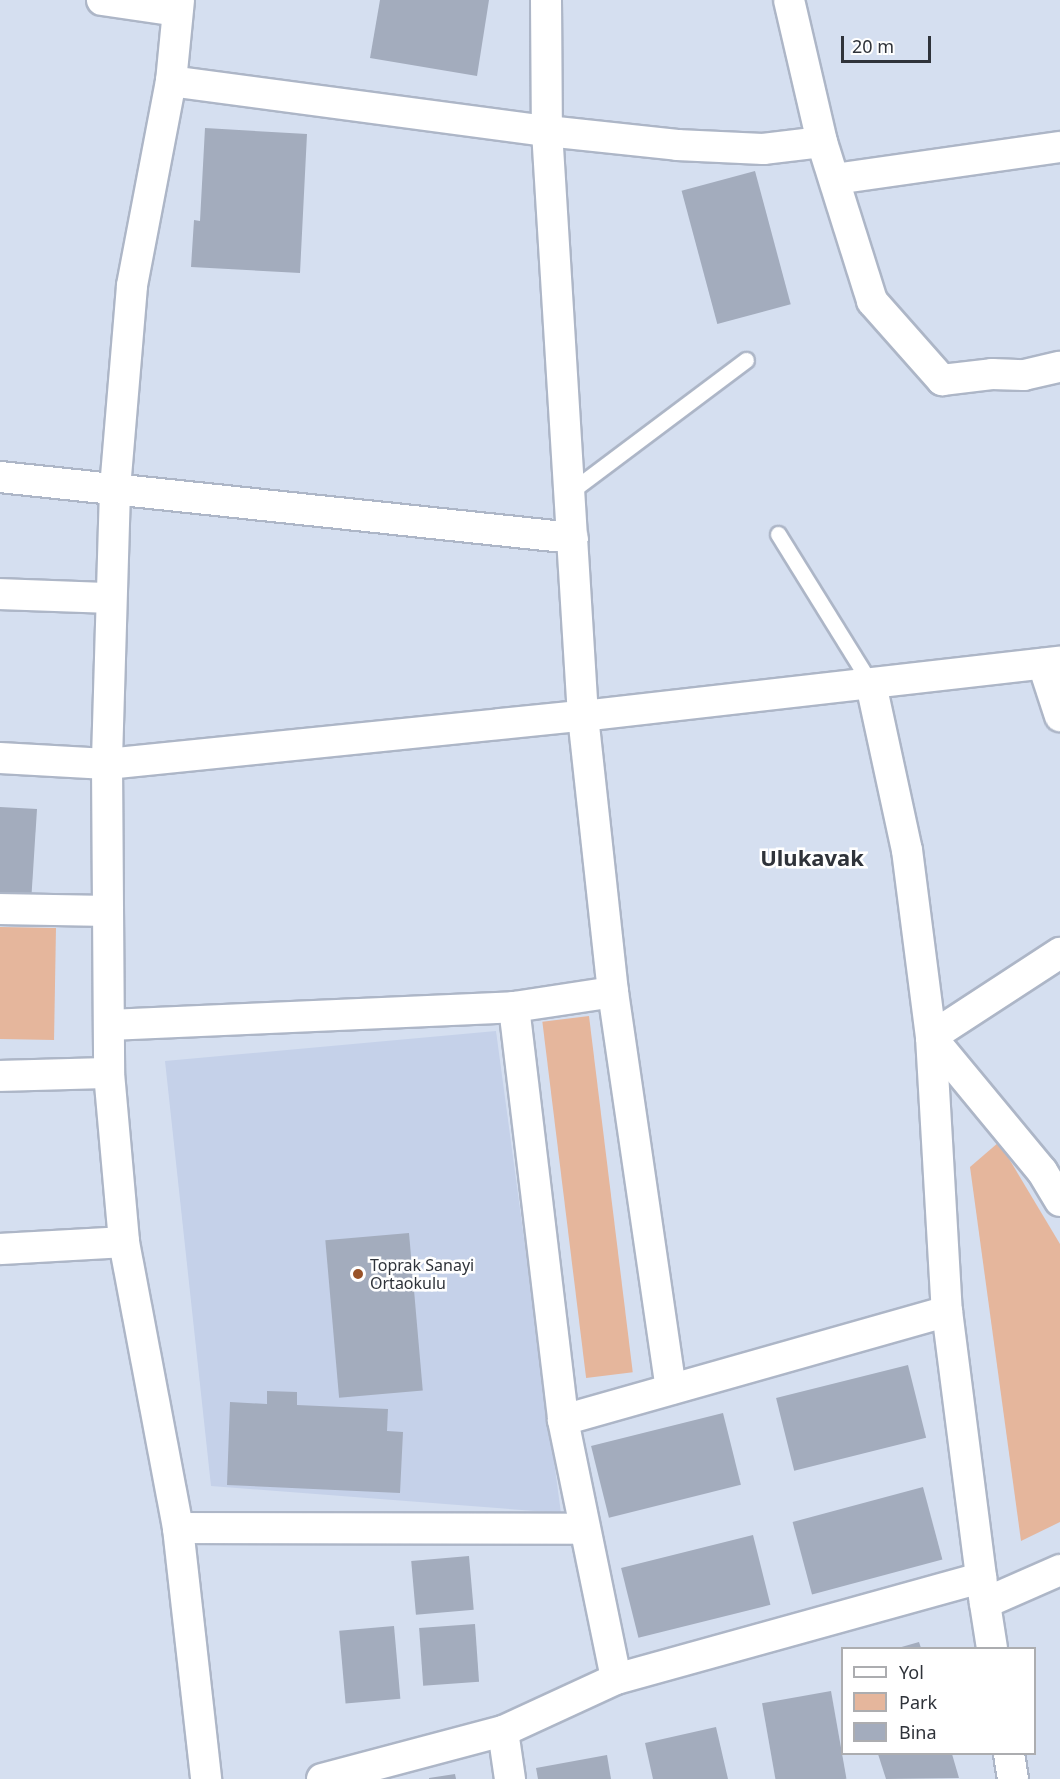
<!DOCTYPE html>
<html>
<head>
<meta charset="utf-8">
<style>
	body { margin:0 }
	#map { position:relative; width:1060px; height:1779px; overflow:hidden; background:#d5dff0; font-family:"Noto Sans",sans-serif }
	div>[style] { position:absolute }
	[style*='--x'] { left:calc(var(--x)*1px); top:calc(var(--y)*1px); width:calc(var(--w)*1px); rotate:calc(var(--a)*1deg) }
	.built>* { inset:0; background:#c5d1e9 }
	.green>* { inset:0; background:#e5b69c; transform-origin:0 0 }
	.building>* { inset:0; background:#a3acbd; transform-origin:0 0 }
	.roads { filter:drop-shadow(2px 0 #adb6c7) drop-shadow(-2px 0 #adb6c7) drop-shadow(0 2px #adb6c7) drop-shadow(0 -2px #adb6c7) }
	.service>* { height:15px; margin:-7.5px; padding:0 7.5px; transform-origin:7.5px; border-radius:7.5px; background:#fff }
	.minor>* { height:30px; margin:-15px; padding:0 15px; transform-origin:15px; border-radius:15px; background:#fff }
	.dots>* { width:16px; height:16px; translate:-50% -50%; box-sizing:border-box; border:3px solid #fff; border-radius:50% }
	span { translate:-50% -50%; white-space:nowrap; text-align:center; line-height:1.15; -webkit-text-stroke:5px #fff; paint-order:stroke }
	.poi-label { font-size:16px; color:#2f333a }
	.left { translate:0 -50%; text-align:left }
	.district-label { font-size:22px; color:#2f333a; font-weight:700 }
	.legend { position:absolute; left:841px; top:1647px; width:195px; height:108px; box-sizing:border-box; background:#fff; border:2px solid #acadb0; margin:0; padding:8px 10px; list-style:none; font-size:18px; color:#2f333a }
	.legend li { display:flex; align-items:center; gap:12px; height:30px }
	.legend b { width:30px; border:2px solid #acadb0 }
	.scale { position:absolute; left:841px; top:36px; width:90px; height:27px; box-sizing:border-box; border:3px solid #2f333a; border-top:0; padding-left:8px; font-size:18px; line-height:21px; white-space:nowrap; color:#2f333a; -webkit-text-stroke:4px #fff; paint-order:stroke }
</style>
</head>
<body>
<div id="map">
	<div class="built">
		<div style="clip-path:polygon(496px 1031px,561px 1513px,211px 1486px,165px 1061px)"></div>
	</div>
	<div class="green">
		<div style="left:0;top:927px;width:56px;height:112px;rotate:1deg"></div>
		<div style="left:589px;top:1016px;width:359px;height:47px;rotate:83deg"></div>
		<div style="clip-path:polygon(999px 1142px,1060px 1244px,1060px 1522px,1021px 1541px,970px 1167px)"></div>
	</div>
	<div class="building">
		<div style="clip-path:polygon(380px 0,489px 0,477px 76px,370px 58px)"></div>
		<div style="clip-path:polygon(205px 128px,307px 134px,300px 273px,191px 267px,194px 220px,200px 221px)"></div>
		<div style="left:755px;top:171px;width:138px;height:76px;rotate:75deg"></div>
		<div style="clip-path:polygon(0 807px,37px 809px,31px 903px,0 900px)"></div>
		<div style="left:409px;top:1233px;width:158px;height:84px;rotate:85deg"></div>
		<div style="left:908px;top:1365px;width:75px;height:136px;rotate:76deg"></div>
		<div style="clip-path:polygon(267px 1391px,297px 1392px,297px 1405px,388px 1409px,387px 1431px,403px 1432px,400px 1493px,227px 1485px,230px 1402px,267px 1404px)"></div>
		<div style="left:723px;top:1413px;width:74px;height:136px;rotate:76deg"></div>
		<div style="left:923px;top:1487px;width:75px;height:135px;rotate:75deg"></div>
		<div style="left:753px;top:1535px;width:72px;height:136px;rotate:76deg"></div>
		<div style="left:469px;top:1556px;width:54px;height:58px;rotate:85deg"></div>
		<div style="left:475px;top:1624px;width:58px;height:56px;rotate:86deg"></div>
		<div style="left:394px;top:1626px;width:73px;height:55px;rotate:85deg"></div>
		<div style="clip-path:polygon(919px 1642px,921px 1648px,898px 1648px)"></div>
		<div style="left:831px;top:1691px;width:89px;height:70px;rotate:80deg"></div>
		<div style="clip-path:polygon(716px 1727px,728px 1779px,653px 1779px,645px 1743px)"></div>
		<div style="clip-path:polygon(878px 1754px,952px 1754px,959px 1778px,886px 1779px)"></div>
		<div style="clip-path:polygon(607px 1755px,611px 1779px,538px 1779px,536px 1768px)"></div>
		<div style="clip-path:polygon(455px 1774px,456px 1779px,429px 1779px,429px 1778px)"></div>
	</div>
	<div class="roads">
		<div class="service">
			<div style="--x:570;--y:492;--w:220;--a:-36.9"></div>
			<div style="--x:778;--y:534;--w:176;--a:58.2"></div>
		</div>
		<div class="minor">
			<div style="--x:102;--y:0;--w:76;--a:8.3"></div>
			<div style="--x:179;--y:0;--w:81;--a:95.6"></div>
			<div style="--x:171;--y:81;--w:209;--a:100.8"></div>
			<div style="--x:132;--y:286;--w:205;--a:94.8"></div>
			<div style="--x:115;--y:490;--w:274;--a:91.7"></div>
			<div style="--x:107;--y:764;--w:309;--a:89.6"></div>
			<div style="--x:109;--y:1073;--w:170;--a:84.9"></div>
			<div style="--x:124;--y:1242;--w:291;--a:79.3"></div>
			<div style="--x:178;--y:1528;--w:253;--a:83.6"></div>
			<div style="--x:546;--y:0;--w:131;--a:89.6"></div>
			<div style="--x:547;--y:131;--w:586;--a:86.48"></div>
			<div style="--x:583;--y:716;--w:278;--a:83.8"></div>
			<div style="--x:613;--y:992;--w:401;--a:81.7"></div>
			<div style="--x:789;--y:0;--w:146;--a:76.9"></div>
			<div style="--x:822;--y:142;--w:167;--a:72.5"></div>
			<div style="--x:872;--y:301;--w:106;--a:48.5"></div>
			<div style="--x:942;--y:380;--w:50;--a:-6.8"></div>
			<div style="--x:992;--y:374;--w:32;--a:2"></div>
			<div style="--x:1024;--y:375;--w:37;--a:-13"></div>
			<div style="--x:171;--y:81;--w:379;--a:7.6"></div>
			<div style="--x:547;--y:131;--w:131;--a:6.1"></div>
			<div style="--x:677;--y:145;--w:86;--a:2.7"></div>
			<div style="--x:763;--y:149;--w:59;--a:-6.8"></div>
			<div style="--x:835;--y:179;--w:227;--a:-8.1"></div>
			<div style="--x:0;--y:477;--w:576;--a:6.08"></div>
			<div style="--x:0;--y:594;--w:111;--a:2.1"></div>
			<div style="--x:1043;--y:664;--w:55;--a:71.9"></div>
			<div style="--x:871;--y:684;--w:170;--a:77.8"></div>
			<div style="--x:907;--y:850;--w:189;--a:82.7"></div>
			<div style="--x:931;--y:1037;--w:274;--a:86.7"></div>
			<div style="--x:947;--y:1311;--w:269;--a:82.7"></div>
			<div style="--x:981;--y:1578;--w:71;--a:81.1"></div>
			<div style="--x:0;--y:758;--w:107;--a:3.2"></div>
			<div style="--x:107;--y:764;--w:478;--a:-5.8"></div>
			<div style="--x:583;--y:716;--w:480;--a:-6.5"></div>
			<div style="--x:0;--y:909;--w:108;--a:1.1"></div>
			<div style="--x:514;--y:1007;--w:416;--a:83.2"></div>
			<div style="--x:563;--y:1420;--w:264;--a:78.4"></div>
			<div style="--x:109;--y:1025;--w:405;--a:-2.5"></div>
			<div style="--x:514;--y:1007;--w:100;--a:-8.6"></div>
			<div style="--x:931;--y:1037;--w:174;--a:50.4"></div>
			<div style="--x:1042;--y:1171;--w:35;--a:59"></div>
			<div style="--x:931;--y:1037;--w:154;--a:-33.1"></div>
			<div style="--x:0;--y:1076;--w:109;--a:-1.6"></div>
			<div style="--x:0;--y:1249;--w:124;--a:-3.2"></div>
			<div style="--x:563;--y:1420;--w:399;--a:-15.8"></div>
			<div style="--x:178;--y:1528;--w:405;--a:0.1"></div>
			<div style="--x:985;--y:1603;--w:82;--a:-23.7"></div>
			<div style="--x:503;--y:1731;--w:49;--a:81.7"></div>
			<div style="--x:1009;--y:1754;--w:25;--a:81"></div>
			<div style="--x:322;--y:1779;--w:187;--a:-14.9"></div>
			<div style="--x:503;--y:1731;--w:124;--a:-24.7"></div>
			<div style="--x:616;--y:1679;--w:379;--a:-15.5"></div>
		</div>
	</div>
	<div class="dots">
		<div style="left:358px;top:1274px;background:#985228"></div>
	</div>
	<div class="poi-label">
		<span class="left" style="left:370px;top:1274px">Toprak Sanayi<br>Ortaokulu</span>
	</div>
	<div class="district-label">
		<span style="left:812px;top:858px">Ulukavak</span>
	</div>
	<ul class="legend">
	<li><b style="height:8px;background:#fff"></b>Yol</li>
	<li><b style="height:16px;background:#e5b69c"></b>Park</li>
	<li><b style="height:16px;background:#a3acbd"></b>Bina</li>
	</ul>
	<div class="scale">20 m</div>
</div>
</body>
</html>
